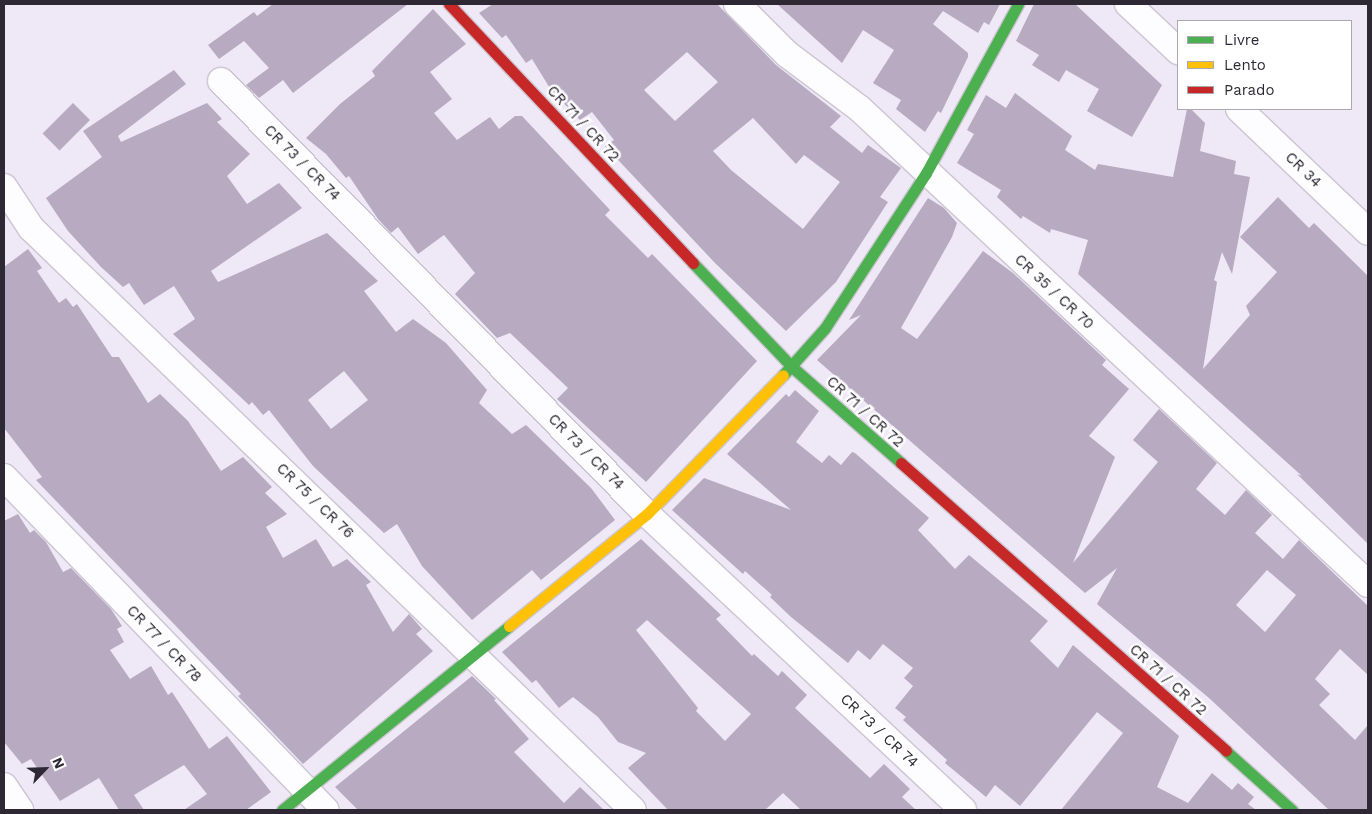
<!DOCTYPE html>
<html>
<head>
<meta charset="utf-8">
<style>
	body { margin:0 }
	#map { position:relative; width:1372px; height:814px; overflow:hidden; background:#efe8f6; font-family:"Work Sans",sans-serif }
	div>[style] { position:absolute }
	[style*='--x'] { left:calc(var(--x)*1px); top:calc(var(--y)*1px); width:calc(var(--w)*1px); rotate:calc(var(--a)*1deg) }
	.building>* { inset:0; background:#b7aac1; transform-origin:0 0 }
	.roads { filter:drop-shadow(1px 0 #ccc5d2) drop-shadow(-1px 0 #ccc5d2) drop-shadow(0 1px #ccc5d2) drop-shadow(0 -1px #ccc5d2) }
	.street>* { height:26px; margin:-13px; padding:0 13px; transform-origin:13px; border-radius:13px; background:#fdfcfe }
	.fast>* { height:11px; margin:-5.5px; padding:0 5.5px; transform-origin:5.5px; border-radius:5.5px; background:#4caf50 }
	.slow>* { height:11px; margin:-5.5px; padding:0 5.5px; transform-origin:5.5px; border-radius:5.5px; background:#ffc107 }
	.jam>* { height:11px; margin:-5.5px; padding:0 5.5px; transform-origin:5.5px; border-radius:5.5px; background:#c62828 }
	span { translate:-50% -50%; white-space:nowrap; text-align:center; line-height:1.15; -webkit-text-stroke:5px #fff; paint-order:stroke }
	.street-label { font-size:15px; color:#2e2834 }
	.frame { position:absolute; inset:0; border:5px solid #2e2834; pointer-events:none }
	.legend { position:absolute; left:1177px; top:20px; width:175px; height:90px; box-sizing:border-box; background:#fff; border:1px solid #aba9ae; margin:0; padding:6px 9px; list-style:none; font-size:15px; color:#2e2834 }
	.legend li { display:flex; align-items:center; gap:10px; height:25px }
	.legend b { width:25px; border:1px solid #aba9ae }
	.north { position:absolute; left:20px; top:744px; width:50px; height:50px; -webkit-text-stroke:4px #fff; paint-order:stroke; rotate:66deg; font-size:14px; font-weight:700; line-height:20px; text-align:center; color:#2e2834 }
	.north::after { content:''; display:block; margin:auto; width:18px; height:22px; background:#2e2834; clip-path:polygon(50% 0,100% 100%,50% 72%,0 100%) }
</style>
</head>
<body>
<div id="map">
	<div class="building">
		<div style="clip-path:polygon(273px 4px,408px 4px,293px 93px,283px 80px,259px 98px,246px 85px,269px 68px,244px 41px,219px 59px,208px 45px,254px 12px,257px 16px)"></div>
		<div style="clip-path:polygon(evenodd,493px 4px,717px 4px,776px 65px,841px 116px,830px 127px,862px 153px,868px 145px,901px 168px,880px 197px,888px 202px,836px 282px,786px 331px,715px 263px,605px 146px,614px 140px,592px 112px,580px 120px,551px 90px,532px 59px,526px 63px,506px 35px,502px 38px,479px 13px,493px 4px,687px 52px,718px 82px,675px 121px,644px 90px,687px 52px,493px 4px,753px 118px,796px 164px,804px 155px,840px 182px,803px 229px,731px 170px,713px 151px,753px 118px)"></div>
		<div style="clip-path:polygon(777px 4px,1000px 4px,989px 25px,984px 22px,978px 33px,943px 11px,933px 24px,968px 53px,968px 57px,941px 113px,938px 111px,925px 132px,896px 109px,901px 100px,873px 83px,894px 50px,863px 30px,842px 63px)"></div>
		<div style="clip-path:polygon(1034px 4px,1075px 4px,1162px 85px,1132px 137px,1087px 111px,1099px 89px,1066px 70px,1059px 82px,1032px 65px,1039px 55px,1016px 41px)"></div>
		<div style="clip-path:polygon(433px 9px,466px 44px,430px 72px,452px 99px,434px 113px,457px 140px,490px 117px,499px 129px,515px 116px,522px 116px,610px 210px,605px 215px,648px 258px,652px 254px,757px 361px,646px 482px,557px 399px,568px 388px,510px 333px,497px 338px,455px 294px,475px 273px,444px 235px,418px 254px,398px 227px,391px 233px,378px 219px,349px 176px,346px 178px,326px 154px,306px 138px,340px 104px,375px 76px,372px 71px)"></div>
		<div style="clip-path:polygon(evenodd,174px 70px,186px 84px,118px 136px,121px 142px,207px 103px,222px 119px,217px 122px,250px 154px,227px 176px,247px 204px,279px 183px,302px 208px,211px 271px,218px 282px,327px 233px,378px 281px,364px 291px,396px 332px,413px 319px,446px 343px,487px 390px,479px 403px,512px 434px,526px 425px,591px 488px,615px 520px,541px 580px,532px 570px,472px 620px,422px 566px,397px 524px,384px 533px,313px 466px,269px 410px,263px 415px,252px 402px,249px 405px,173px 334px,195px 319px,174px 286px,144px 305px,129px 283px,123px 287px,101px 267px,68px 231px,46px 198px,102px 157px,83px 131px,174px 70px,344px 371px,368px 400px,331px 429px,308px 400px,344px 371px)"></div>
		<div style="clip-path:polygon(1015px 93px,1072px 136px,1065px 150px,1095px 170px,1098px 164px,1173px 177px,1187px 109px,1191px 109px,1205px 123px,1200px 151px,1236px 161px,1234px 174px,1250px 177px,1232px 274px,1222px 252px,1214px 280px,1217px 282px,1203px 369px,1250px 315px,1246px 306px,1277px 272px,1240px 237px,1278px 197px,1309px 228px,1314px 223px,1368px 276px,1368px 544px,1297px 474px,1302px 476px,1078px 274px,1088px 240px,1051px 229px,1050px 233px,1023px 216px,1021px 219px,997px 197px,1001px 190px,957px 163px,974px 134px,967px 130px,986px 95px,1006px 108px)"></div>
		<div style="left:73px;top:103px;width:24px;height:43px;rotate:45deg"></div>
		<div style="clip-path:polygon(evenodd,928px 198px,944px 208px,957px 223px,952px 237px,901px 328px,917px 339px,983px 251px,1013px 273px,1106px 360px,1102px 365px,1129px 389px,1089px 436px,1115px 457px,1073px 563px,1158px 462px,1133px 440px,1159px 409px,1217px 463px,1196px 489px,1225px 515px,1246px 490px,1272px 515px,1255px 533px,1283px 559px,1299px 540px,1368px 606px,1368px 675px,1340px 649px,1315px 679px,1330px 694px,1319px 705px,1355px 740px,1368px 725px,1368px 810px,1329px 810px,1209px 698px,1097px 604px,1117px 568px,1085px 593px,817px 360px,861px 315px,849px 320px,928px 198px,1267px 570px,1296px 595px,1265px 632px,1236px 605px,1267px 570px)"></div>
		<div style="clip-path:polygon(28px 249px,42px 268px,37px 271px,59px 303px,66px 298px,73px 307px,77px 304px,112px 357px,119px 357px,148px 403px,160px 394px,188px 421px,221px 471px,243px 457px,272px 487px,265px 493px,287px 514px,266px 527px,283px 558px,316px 539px,333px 567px,347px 559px,371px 582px,366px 585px,393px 632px,409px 614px,422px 629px,416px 634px,433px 651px,303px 764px,238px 696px,241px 694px,36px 480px,42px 477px,4px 428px,4px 267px)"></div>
		<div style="clip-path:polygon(795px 390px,819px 411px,796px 442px,822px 463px,829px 455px,841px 465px,852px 452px,855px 453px,929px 518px,918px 530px,955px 569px,969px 555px,1048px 621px,1030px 641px,1058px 668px,1073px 645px,1179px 736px,1157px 787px,1188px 803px,1212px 773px,1232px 790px,1238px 783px,1254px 797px,1248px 804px,1256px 810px,1061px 810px,1123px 733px,1097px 712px,1020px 806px,995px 785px,986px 797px,945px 763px,947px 760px,903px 720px,906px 717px,895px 708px,913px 686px,904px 678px,913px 668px,883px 644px,870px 660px,858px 650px,848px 663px,791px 617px,770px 597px,772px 595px,745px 571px,743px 574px,672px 510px,704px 478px,791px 510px,727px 454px,786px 394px,789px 397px)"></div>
		<div style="clip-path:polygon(18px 514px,30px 533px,34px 530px,46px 542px,63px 572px,71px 568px,111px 609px,122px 626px,117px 629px,124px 642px,110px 650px,130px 679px,151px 666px,168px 695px,172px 692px,209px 749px,227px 736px,271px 792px,246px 810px,184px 810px,207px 794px,184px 765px,134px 795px,144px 810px,119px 810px,99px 778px,60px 801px,31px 759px,22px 764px,4px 742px,4px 521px)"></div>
		<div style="clip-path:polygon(evenodd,641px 539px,721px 615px,716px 619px,752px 656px,754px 654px,778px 676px,782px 671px,807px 695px,795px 708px,870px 778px,884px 764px,910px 789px,902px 797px,916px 810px,801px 810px,783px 793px,765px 810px,668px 810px,628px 768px,646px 753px,618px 742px,598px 717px,573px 697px,559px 708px,536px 680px,532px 683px,502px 652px,641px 539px,647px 620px,751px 714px,725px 741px,696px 711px,698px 708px,636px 630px,647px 620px)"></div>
		<div style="clip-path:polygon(472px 676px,496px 699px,494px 700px,529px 739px,514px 752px,564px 803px,580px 787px,604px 810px,358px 810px,335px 787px)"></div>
	</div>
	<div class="roads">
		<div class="street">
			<div style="--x:737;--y:4;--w:71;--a:45"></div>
			<div style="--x:787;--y:54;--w:90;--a:36.9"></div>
			<div style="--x:859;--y:108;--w:697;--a:43.08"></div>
			<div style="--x:1128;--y:4;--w:69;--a:43.2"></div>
			<div style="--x:221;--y:81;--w:607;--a:45.47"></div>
			<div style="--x:647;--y:514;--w:433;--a:43.1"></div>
			<div style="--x:1239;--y:109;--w:178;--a:43.6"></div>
			<div style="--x:4;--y:187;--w:49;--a:56.6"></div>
			<div style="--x:31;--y:228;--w:837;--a:44.03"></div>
			<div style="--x:4;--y:477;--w:463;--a:46"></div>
			<div style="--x:4;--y:786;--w:29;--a:56"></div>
		</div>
		<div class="fast">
			<div style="--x:693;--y:263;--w:142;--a:46.4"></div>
			<div style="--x:791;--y:366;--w:147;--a:41.4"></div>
			<div style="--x:783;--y:375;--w:63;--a:-48.2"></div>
			<div style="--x:825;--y:328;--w:185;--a:-56.9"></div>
			<div style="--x:926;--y:173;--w:192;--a:-61.4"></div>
			<div style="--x:1226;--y:751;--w:89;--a:41.8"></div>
			<div style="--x:282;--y:810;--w:292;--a:-39"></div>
		</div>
		<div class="slow">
			<div style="--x:509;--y:626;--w:178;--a:-39.1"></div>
			<div style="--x:647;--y:514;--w:194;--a:-45.6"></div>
		</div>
		<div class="jam">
			<div style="--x:449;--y:4;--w:356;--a:46.7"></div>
			<div style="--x:901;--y:463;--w:434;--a:41.5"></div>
		</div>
	</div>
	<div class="street-label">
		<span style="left:583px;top:124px;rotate:47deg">CR 71 / CR 72</span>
		<span style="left:302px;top:163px;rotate:45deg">CR 73 / CR 74</span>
		<span style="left:1303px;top:170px;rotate:44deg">CR 34</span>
		<span style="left:1054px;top:292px;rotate:43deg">CR 35 / CR 70</span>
		<span style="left:865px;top:412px;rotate:42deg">CR 71 / CR 72</span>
		<span style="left:586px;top:452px;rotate:45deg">CR 73 / CR 74</span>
		<span style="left:315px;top:501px;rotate:44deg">CR 75 / CR 76</span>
		<span style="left:164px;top:644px;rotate:46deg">CR 77 / CR 78</span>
		<span style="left:1168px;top:680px;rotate:42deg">CR 71 / CR 72</span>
		<span style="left:879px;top:731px;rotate:43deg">CR 73 / CR 74</span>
	</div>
	<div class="frame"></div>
	<ul class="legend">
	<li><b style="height:6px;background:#4caf50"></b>Livre</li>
	<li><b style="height:6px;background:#ffc107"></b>Lento</li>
	<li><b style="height:6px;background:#c62828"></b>Parado</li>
	</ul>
	<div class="north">N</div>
</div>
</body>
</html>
